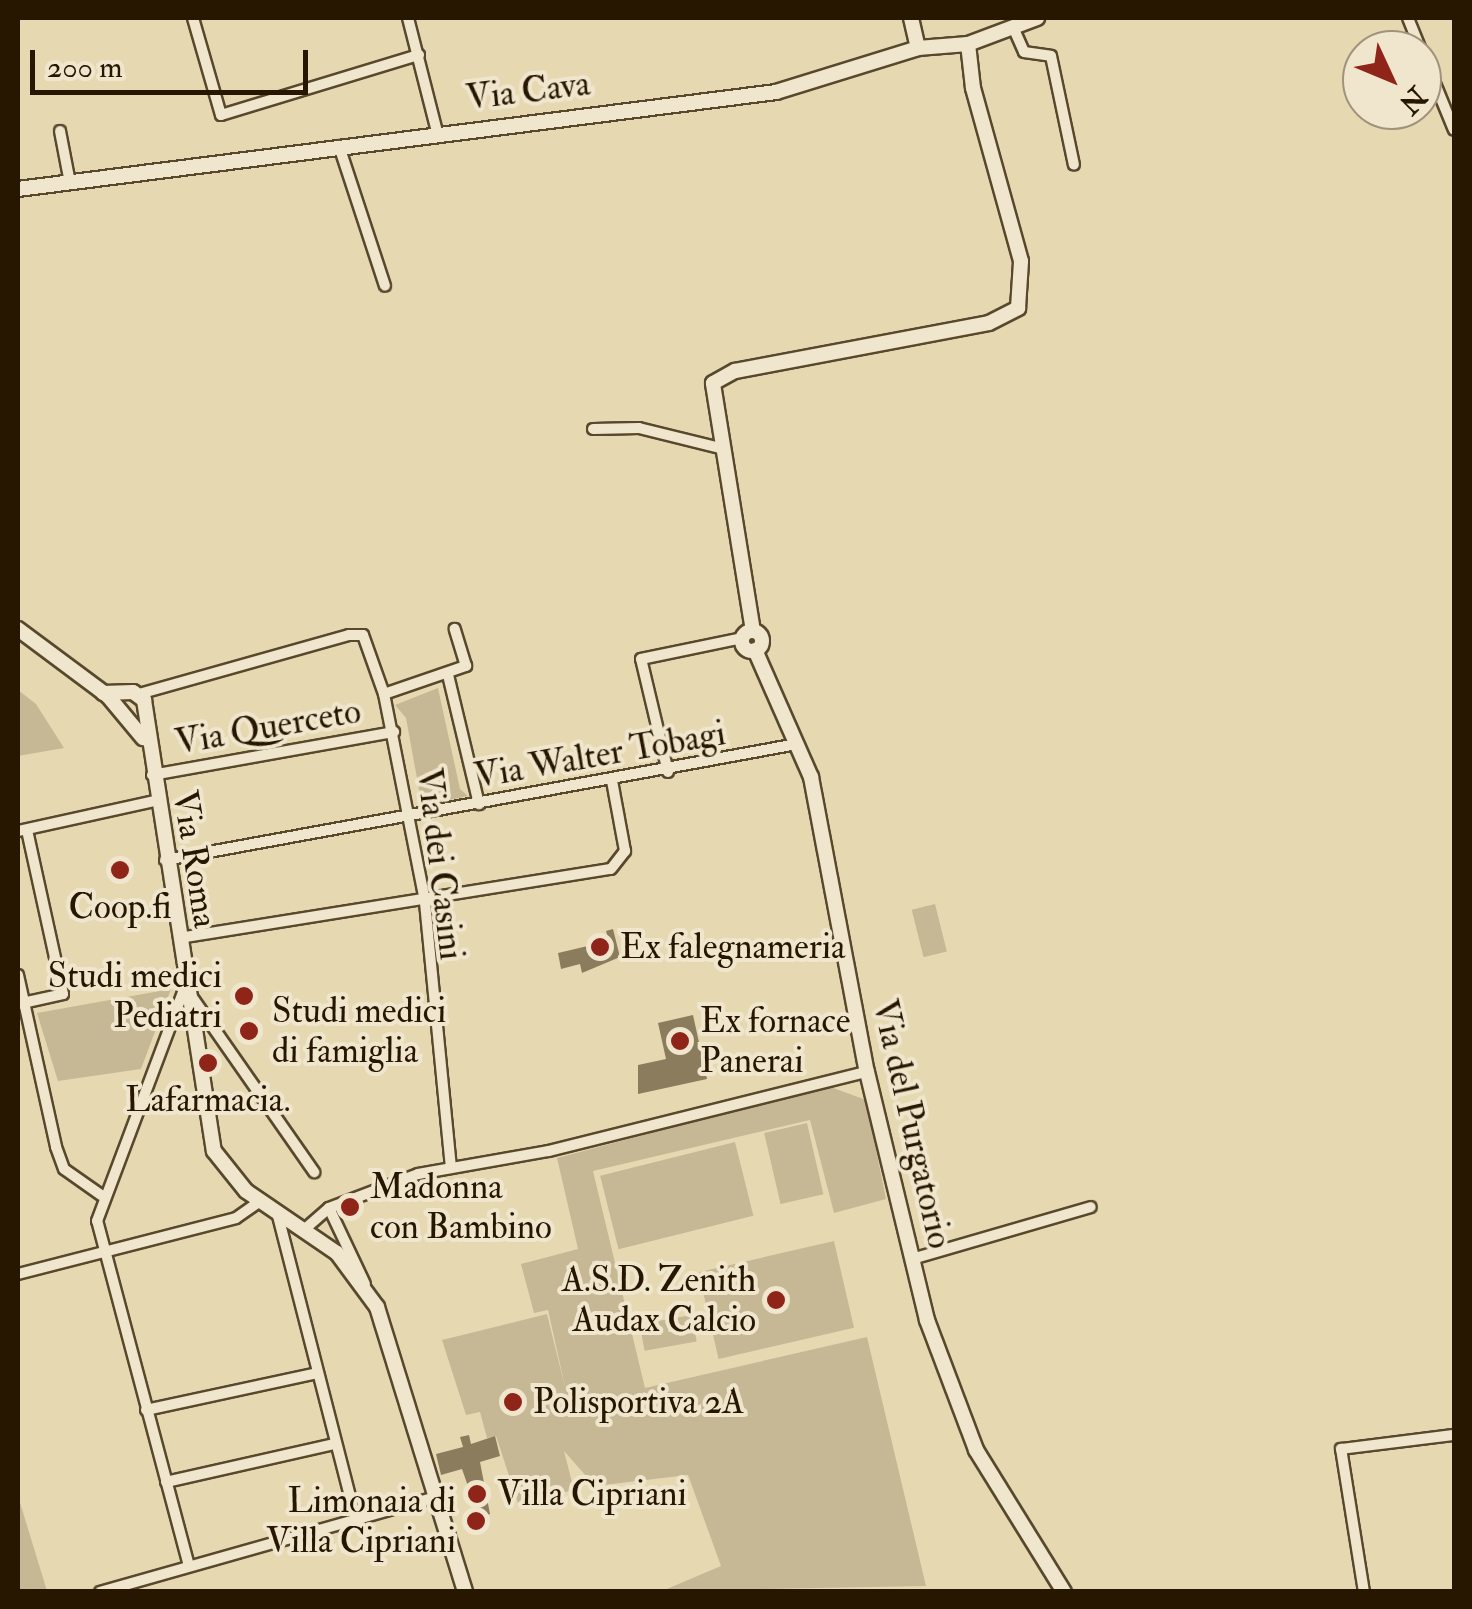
<!DOCTYPE html>
<html>
<head>
<meta charset="utf-8">
<style>
	body { margin:0 }
	#map { position:relative; width:1472px; height:1609px; overflow:hidden; background:#e6d9b2; font-family:"IM FELL Double Pica",serif }
	div>[style] { position:absolute }
	[style*='--x'] { left:calc(var(--x)*1px); top:calc(var(--y)*1px); width:calc(var(--w)*1px); rotate:calc(var(--a)*1deg) }
	.green>* { inset:0; background:#c6b894; transform-origin:0 0 }
	.building>* { inset:0; background:#8b7c5d }
	.roads { filter:drop-shadow(2px 0 #58482c) drop-shadow(-2px 0 #58482c) drop-shadow(0 2px #58482c) drop-shadow(0 -2px #58482c) }
	.street>* { height:10px; margin:-5px; padding:0 5px; transform-origin:5px; border-radius:5px; background:#efe6cd }
	.secondary>* { height:14px; margin:-7px; padding:0 7px; transform-origin:7px; border-radius:7px; background:#efe6cd }
	.secondary>.ring { margin:-7px; padding:0; box-sizing:content-box; background:none; border:14px solid #efe6cd; border-radius:50% }
	.dots>* { width:28px; height:28px; translate:-50% -50%; box-sizing:border-box; border:5px solid #efe6cd; border-radius:50% }
	span { translate:-50% -50%; white-space:nowrap; text-align:center; line-height:1.15; -webkit-text-stroke:8px #efe6cd; paint-order:stroke }
	.street-label { font-size:35px; color:#281700 }
	.poi-label { font-size:35px; color:#281700 }
	.left { translate:0 -50%; text-align:left }
	.right { translate:-100% -50%; text-align:right }
	.frame { position:absolute; inset:0; border:20px solid #281700; pointer-events:none }
	.north { position:absolute; left:1342px; top:30px; width:100px; height:100px; box-sizing:border-box; background:#efe6cd; border:2px solid #9f937b; border-radius:50%; rotate:134deg; font-size:28px; font-weight:700; line-height:40px; text-align:center; color:#281700 }
	.north::after { content:''; display:block; margin:auto; width:35px; height:45px; background:#8f2418; clip-path:polygon(50% 0,100% 100%,50% 72%,0 100%) }
	.scale { position:absolute; left:30px; top:50px; width:278px; height:45px; box-sizing:border-box; border:5px solid #281700; border-top:0; padding-left:12px; font-size:30px; line-height:35px; white-space:nowrap; color:#281700; -webkit-text-stroke:8px #efe6cd; paint-order:stroke }
</style>
</head>
<body>
<div id="map">
	<div class="green">
		<div style="clip-path:polygon(438px 688px,460px 789px,468px 796px,422px 806px,406px 718px,395px 705px)"></div>
		<div style="clip-path:polygon(18px 690px,36px 704px,64px 748px,18px 756px)"></div>
		<div style="left:935px;top:904px;width:49px;height:24px;rotate:76deg"></div>
		<div style="clip-path:polygon(171px 989px,141px 1069px,58px 1081px,37px 1013px)"></div>
		<div style="clip-path:polygon(828px 1086px,866px 1100px,886px 1199px,834px 1213px,810px 1120px,593px 1171px,645px 1388px,867px 1337px,926px 1586px,662px 1591px,721px 1566px,688px 1475px,595px 1486px,564px 1451px,574px 1490px,518px 1503px,496px 1436px,487px 1438px,480px 1412px,466px 1415px,442px 1340px,547px 1314px,566px 1391px,548px 1310px,534px 1313px,521px 1264px,578px 1249px,557px 1158px)"></div>
		<div style="left:807px;top:1123px;width:73px;height:44px;rotate:77deg"></div>
		<div style="left:735px;top:1142px;width:76px;height:139px;rotate:76deg"></div>
		<div style="left:834px;top:1241px;width:89px;height:139px;rotate:77deg"></div>
		<div style="left:692px;top:1315px;width:27px;height:53px;rotate:80deg"></div>
		<div style="clip-path:polygon(18px 1496px,47px 1591px,18px 1591px)"></div>
	</div>
	<div class="building">
		<div style="clip-path:polygon(613px 929px,620px 957px,582px 973px,580px 964px,561px 969px,558px 953px,609px 941px,606px 931px)"></div>
		<div style="clip-path:polygon(693px 1015px,707px 1079px,638px 1094px,638px 1065px,666px 1059px,658px 1023px)"></div>
		<div style="clip-path:polygon(469px 1435px,471px 1444px,495px 1436px,500px 1456px,480px 1462px,490px 1514px,479px 1518px,462px 1469px,441px 1475px,436px 1454px,463px 1447px,460px 1437px)"></div>
	</div>
	<div class="roads">
		<div class="street">
			<div style="--x:193;--y:18;--w:101;--a:73.9"></div>
			<div style="--x:221;--y:115;--w:207;--a:-16.9"></div>
			<div style="--x:408;--y:18;--w:118;--a:75.7"></div>
			<div style="--x:1408;--y:18;--w:35;--a:68"></div>
			<div style="--x:1013;--y:27;--w:27;--a:66"></div>
			<div style="--x:1024;--y:52;--w:27;--a:8"></div>
			<div style="--x:1051;--y:56;--w:111;--a:78.1"></div>
			<div style="--x:1422;--y:52;--w:84;--a:67.7"></div>
			<div style="--x:60;--y:131;--w:53;--a:79.1"></div>
			<div style="--x:339;--y:146;--w:147;--a:71.8"></div>
			<div style="--x:593;--y:429;--w:46;--a:-1.2"></div>
			<div style="--x:639;--y:428;--w:83;--a:13.9"></div>
			<div style="--x:448;--y:675;--w:133;--a:76.5"></div>
			<div style="--x:139;--y:694;--w:218;--a:-15.7"></div>
			<div style="--x:349;--y:635;--w:14;--a:0"></div>
			<div style="--x:363;--y:635;--w:63;--a:70.4"></div>
			<div style="--x:668;--y:772;--w:116;--a:-103.4"></div>
			<div style="--x:641;--y:659;--w:103;--a:-11.7"></div>
			<div style="--x:152;--y:775;--w:246;--a:-10.1"></div>
			<div style="--x:18;--y:831;--w:140;--a:-12.4"></div>
			<div style="--x:165;--y:860;--w:643;--a:-10.4"></div>
			<div style="--x:179;--y:938;--w:437;--a:-9.1"></div>
			<div style="--x:611;--y:869;--w:23;--a:-52"></div>
			<div style="--x:625;--y:851;--w:71;--a:-100.5"></div>
			<div style="--x:18;--y:975;--w:176;--a:77.5"></div>
			<div style="--x:56;--y:1147;--w:23;--a:70"></div>
			<div style="--x:64;--y:1169;--w:45;--a:35.1"></div>
			<div style="--x:18;--y:1004;--w:46;--a:-12.5"></div>
			<div style="--x:63;--y:994;--w:168;--a:-102.4"></div>
			<div style="--x:451;--y:1168;--w:268;--a:-95.6"></div>
			<div style="--x:425;--y:901;--w:211;--a:-101.2"></div>
			<div style="--x:384;--y:694;--w:87;--a:-18.9"></div>
			<div style="--x:466;--y:666;--w:39;--a:-107"></div>
			<div style="--x:329;--y:1208;--w:95;--a:-20.9"></div>
			<div style="--x:418;--y:1174;--w:133;--a:-10"></div>
			<div style="--x:549;--y:1151;--w:328;--a:-14"></div>
			<div style="--x:277;--y:1212;--w:317;--a:75.6"></div>
			<div style="--x:306;--y:1228;--w:30;--a:-41"></div>
			<div style="--x:329;--y:1208;--w:84;--a:64.7"></div>
			<div style="--x:912;--y:1259;--w:186;--a:-16.2"></div>
			<div style="--x:18;--y:1274;--w:225;--a:-14.4"></div>
			<div style="--x:236;--y:1218;--w:29;--a:-35"></div>
			<div style="--x:146;--y:1410;--w:175;--a:-12.2"></div>
			<div style="--x:166;--y:1482;--w:173;--a:-12.7"></div>
			<div style="--x:189;--y:1566;--w:357;--a:-104.9"></div>
			<div style="--x:97;--y:1221;--w:250;--a:-69.4"></div>
			<div style="--x:185;--y:987;--w:226;--a:55.1"></div>
			<div style="--x:100;--y:1592;--w:353;--a:-15.8"></div>
			<div style="--x:1364;--y:1592;--w:145;--a:-99.1"></div>
			<div style="--x:1341;--y:1449;--w:114;--a:-7.1"></div>
		</div>
		<div class="secondary">
			<div style="--x:911;--y:18;--w:31;--a:77"></div>
			<div style="--x:18;--y:189;--w:764;--a:-7.29"></div>
			<div style="--x:776;--y:92;--w:149;--a:-17.2"></div>
			<div style="--x:918;--y:48;--w:50;--a:-4.6"></div>
			<div style="--x:968;--y:44;--w:74;--a:-20.6"></div>
			<div style="--x:18;--y:629;--w:112;--a:36.7"></div>
			<div style="--x:108;--y:696;--w:55;--a:50.2"></div>
			<div style="--x:753;--y:631;--w:251;--a:-99.2"></div>
			<div style="--x:713;--y:383;--w:25;--a:-29"></div>
			<div style="--x:735;--y:371;--w:258;--a:-10.7"></div>
			<div style="--x:989;--y:323;--w:33;--a:-27"></div>
			<div style="--x:1018;--y:308;--w:47;--a:-86.3"></div>
			<div style="--x:1021;--y:261;--w:180;--a:-105.5"></div>
			<div style="--x:973;--y:88;--w:44;--a:-96.5"></div>
			<div class="ring" style="left:742px;top:631px;width:6px;height:6px"></div>
			<div style="--x:755;--y:650;--w:139;--a:66.2"></div>
			<div style="--x:811;--y:777;--w:300;--a:79.3"></div>
			<div style="--x:867;--y:1072;--w:255;--a:76.4"></div>
			<div style="--x:927;--y:1320;--w:139;--a:69.3"></div>
			<div style="--x:976;--y:1450;--w:167;--a:58.2"></div>
			<div style="--x:103;--y:693;--w:30;--a:-2"></div>
			<div style="--x:133;--y:692;--w:14;--a:36"></div>
			<div style="--x:144;--y:700;--w:456;--a:81.2"></div>
			<div style="--x:214;--y:1151;--w:51;--a:51.3"></div>
			<div style="--x:246;--y:1191;--w:110;--a:34.3"></div>
			<div style="--x:337;--y:1253;--w:67;--a:53.5"></div>
			<div style="--x:377;--y:1307;--w:298;--a:72.8"></div>
		</div>
	</div>
	<div class="dots">
		<div style="left:120px;top:870px;background:#8f2418"></div>
		<div style="left:600px;top:947px;background:#8f2418"></div>
		<div style="left:244px;top:996px;background:#8f2418"></div>
		<div style="left:249px;top:1031px;background:#8f2418"></div>
		<div style="left:680px;top:1041px;background:#8f2418"></div>
		<div style="left:208px;top:1063px;background:#8f2418"></div>
		<div style="left:350px;top:1207px;background:#8f2418"></div>
		<div style="left:776px;top:1300px;background:#8f2418"></div>
		<div style="left:513px;top:1402px;background:#8f2418"></div>
		<div style="left:477px;top:1494px;background:#8f2418"></div>
		<div style="left:476px;top:1521px;background:#8f2418"></div>
	</div>
	<div class="street-label">
		<span style="left:528px;top:91px;rotate:-7deg">Via Cava</span>
		<span style="left:268px;top:727px;rotate:-10deg">Via Querceto</span>
		<span style="left:600px;top:755px;rotate:-10deg">Via Walter Tobagi</span>
		<span style="left:195px;top:859px;rotate:81deg">Via Roma</span>
		<span style="left:440px;top:864px;rotate:83deg">Via dei Casini</span>
		<span style="left:912px;top:1124px;rotate:77deg">Via del Purgatorio</span>
	</div>
	<div class="poi-label">
		<span style="left:120px;top:907px">Coop.fi</span>
		<span class="left" style="left:620px;top:947px">Ex falegnameria</span>
		<span class="right" style="left:222px;top:996px">Studi medici<br>Pediatri</span>
		<span class="left" style="left:272px;top:1031px">Studi medici<br>di famiglia</span>
		<span class="left" style="left:700px;top:1041px">Ex fornace<br>Panerai</span>
		<span style="left:208px;top:1100px">Lafarmacia.</span>
		<span class="left" style="left:370px;top:1207px">Madonna<br>con Bambino</span>
		<span class="right" style="left:756px;top:1300px">A.S.D. Zenith<br>Audax Calcio</span>
		<span class="left" style="left:533px;top:1402px">Polisportiva 2A</span>
		<span class="left" style="left:497px;top:1494px">Villa Cipriani</span>
		<span class="right" style="left:456px;top:1521px">Limonaia di<br>Villa Cipriani</span>
	</div>
	<div class="frame"></div>
	<div class="north">N</div>
	<div class="scale">200 m</div>
</div>
</body>
</html>
